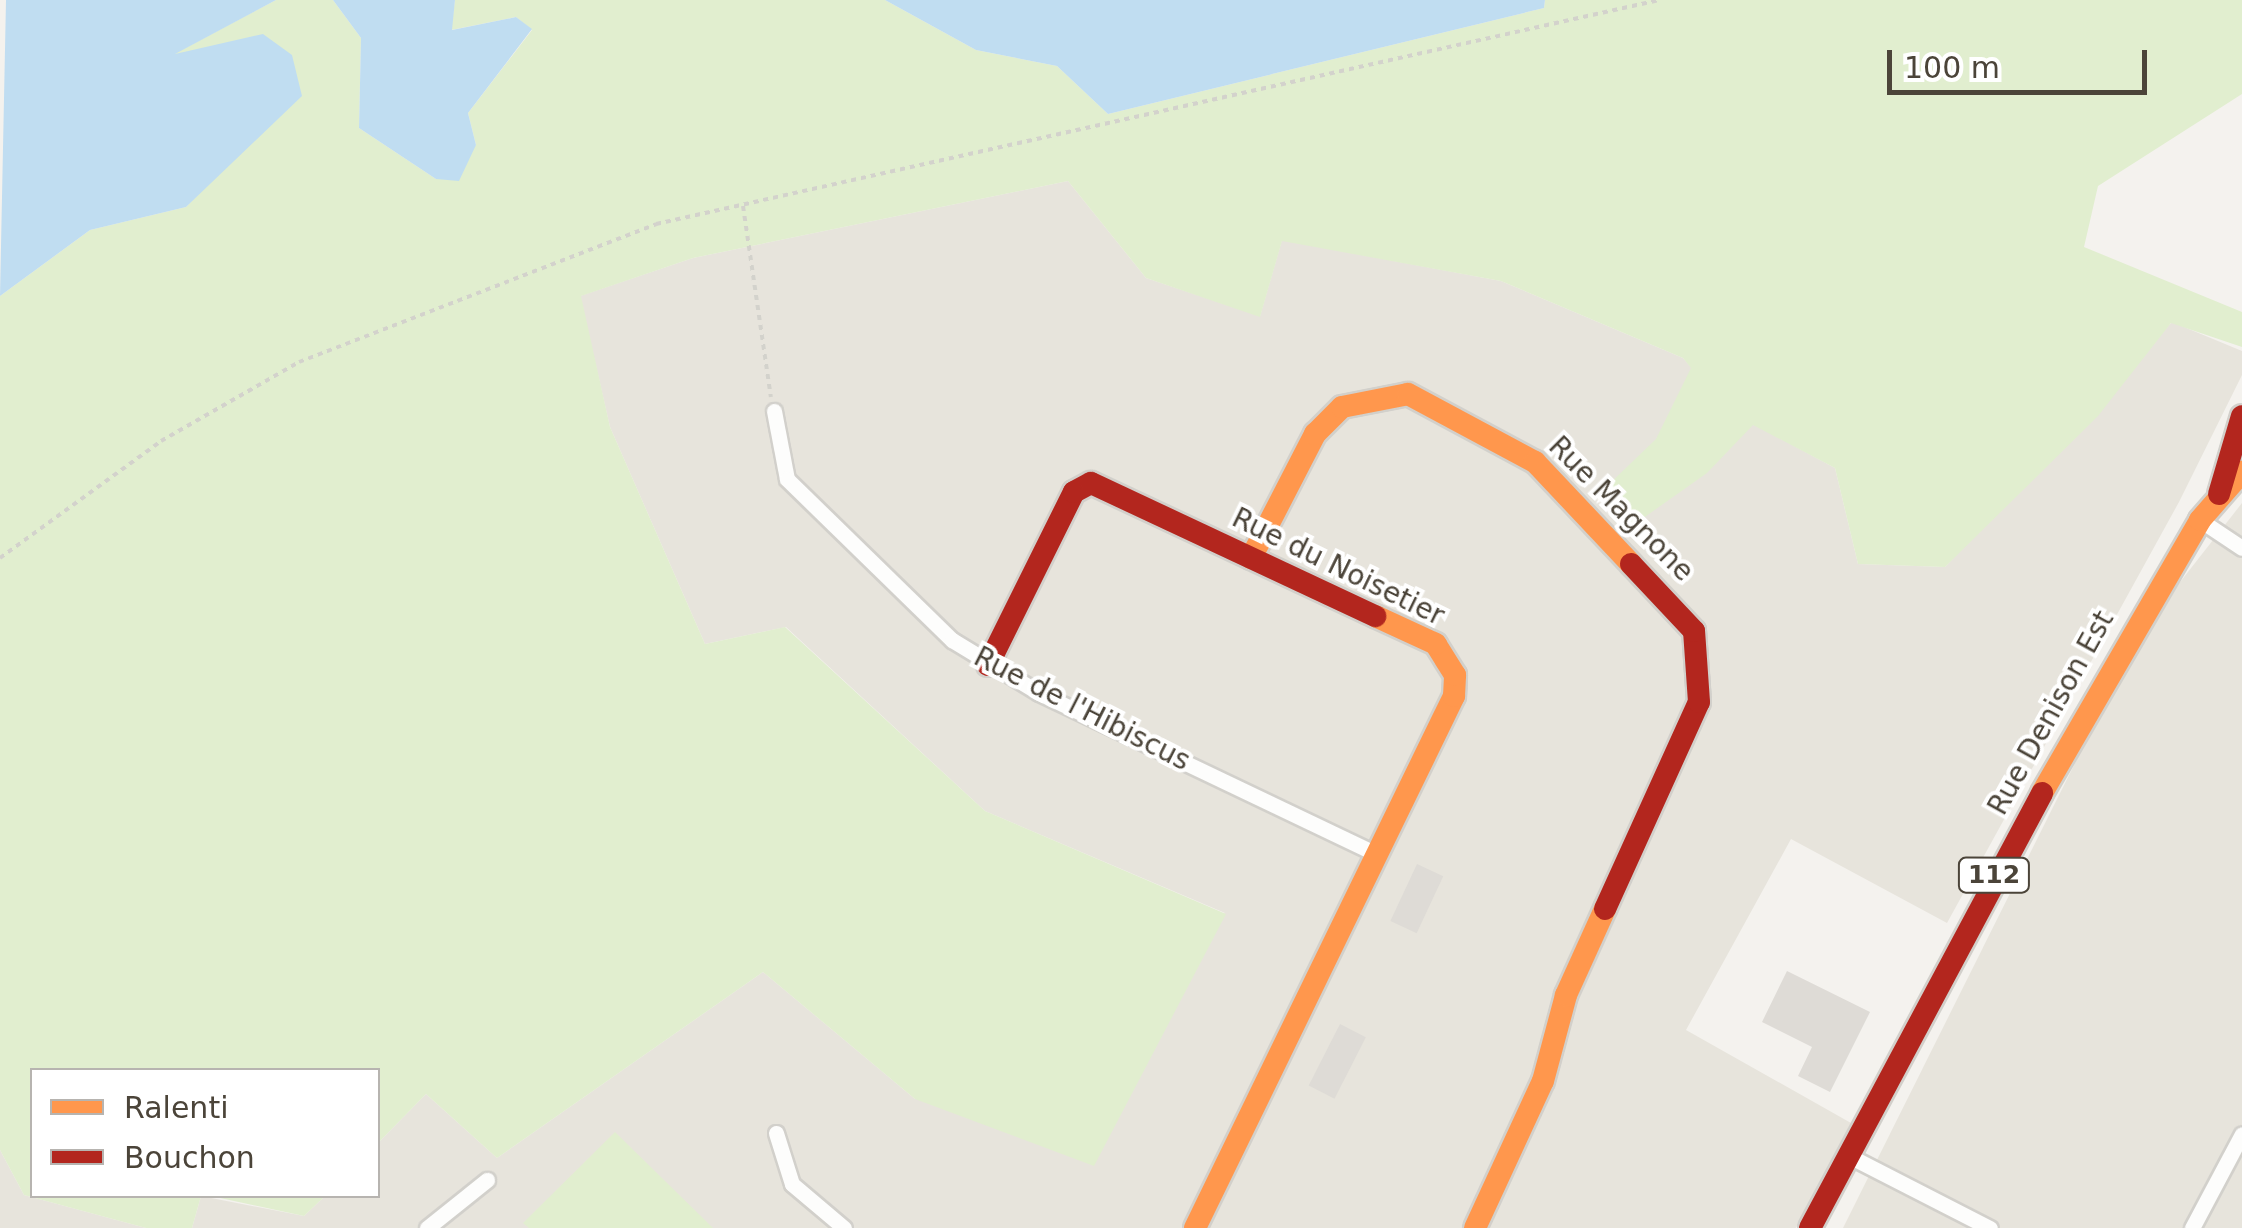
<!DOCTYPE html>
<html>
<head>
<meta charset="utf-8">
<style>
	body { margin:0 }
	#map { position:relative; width:2242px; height:1228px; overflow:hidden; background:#f4f2ee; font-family:"DejaVu Sans",sans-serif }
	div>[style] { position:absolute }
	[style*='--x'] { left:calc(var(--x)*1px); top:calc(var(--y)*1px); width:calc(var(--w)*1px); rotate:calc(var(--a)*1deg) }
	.residential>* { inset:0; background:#e7e4dc }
	.green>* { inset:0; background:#e1eecf }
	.water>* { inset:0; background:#c0ddf1 }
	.building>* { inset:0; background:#dedbd6; transform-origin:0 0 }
	.path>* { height:4px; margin-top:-2px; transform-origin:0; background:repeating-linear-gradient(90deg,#d3d2cc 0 5px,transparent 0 10px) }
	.roads { filter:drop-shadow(2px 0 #d2d0cb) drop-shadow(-2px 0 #d2d0cb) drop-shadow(0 2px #d2d0cb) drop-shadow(0 -2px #d2d0cb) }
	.street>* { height:15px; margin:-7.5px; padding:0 7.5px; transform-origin:7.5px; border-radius:7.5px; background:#fdfdfc }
	.slow>* { height:22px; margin:-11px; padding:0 11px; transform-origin:11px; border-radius:11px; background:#ff974d }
	.jam>* { height:22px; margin:-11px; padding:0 11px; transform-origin:11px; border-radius:11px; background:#b3261e }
	span { translate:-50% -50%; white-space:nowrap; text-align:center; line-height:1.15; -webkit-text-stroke:8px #fff; paint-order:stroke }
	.shield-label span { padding:2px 8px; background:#fff; border:2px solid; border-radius:8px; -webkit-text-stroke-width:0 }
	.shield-label { font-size:25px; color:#4b4439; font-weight:700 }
	.street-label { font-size:28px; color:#4b4439 }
	.legend { position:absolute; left:30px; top:1068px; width:350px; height:130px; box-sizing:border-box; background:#fff; border:2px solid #b7b4b0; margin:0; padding:12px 18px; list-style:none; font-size:30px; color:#4b4439 }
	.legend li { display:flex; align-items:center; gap:20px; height:50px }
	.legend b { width:50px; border:2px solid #b7b4b0 }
	.scale { position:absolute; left:1887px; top:50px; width:260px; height:45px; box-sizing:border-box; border:5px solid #4b4439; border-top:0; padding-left:12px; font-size:30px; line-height:35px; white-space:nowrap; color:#4b4439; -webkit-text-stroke:8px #fff; paint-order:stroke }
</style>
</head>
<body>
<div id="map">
	<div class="residential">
		<div style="clip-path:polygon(1068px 181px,1146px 278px,1260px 316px,1282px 240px,1501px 281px,1683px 358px,1729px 411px,1835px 468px,1858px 564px,1945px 567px,2172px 322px,2242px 351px,2242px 375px,2179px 502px,1947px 923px,1791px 839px,1686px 1030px,1851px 1123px,1796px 1228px,192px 1228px,201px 1196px,304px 1216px,325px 1196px,378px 1196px,378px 1143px,426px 1094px,497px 1158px,763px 972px,915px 1099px,1225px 913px,985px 811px,786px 627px,705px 644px,610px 427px,580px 296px,693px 258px)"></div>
		<div style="clip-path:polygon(2242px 503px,2242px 1228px,1843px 1228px,2099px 715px,2177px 586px)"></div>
		<div style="clip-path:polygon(0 1150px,24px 1195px,146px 1228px,0 1228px)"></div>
	</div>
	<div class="green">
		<div style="clip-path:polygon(276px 0,333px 0,361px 38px,359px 128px,436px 179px,476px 145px,468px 113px,532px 30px,516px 17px,451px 30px,455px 0,885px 0,976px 50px,1057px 66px,1108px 114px,1544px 8px,1545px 0,2242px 0,2242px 94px,2098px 186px,2084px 247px,2242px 312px,2242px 347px,2171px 323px,2098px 416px,1945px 567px,1858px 564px,1835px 468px,1753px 425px,1707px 473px,1632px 526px,1605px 488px,1656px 439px,1691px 368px,1683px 358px,1501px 281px,1282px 241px,1260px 317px,1146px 278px,1068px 181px,693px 258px,581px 296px,610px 427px,705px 644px,785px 627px,985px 811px,1226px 914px,1094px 1166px,915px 1099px,763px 972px,497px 1158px,426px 1094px,378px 1143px,378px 1070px,32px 1070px,32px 1196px,201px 1196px,192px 1228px,146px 1228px,24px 1195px,0 1150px,0 296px,90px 230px,186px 207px,239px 152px,170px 56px)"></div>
		<div style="clip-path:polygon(615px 1132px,713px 1228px,529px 1228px,523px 1223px)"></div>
		<div style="clip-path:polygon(211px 1196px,325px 1196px,304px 1216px)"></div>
	</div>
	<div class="water">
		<div style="clip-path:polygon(6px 0,276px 0,175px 54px,263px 34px,292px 55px,302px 96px,186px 207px,90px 230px,0 296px)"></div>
		<div style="clip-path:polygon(333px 0,455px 0,452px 30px,516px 17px,532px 29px,468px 113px,476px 145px,459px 181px,436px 179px,359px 128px,361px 38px)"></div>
		<div style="clip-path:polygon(885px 0,1545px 0,1544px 8px,1108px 114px,1057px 66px,976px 50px)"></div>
	</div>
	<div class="building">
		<div style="left:1417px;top:864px;width:29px;height:63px;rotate:25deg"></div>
		<div style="clip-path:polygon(1787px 971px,1870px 1012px,1830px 1092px,1798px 1076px,1812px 1047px,1762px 1022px)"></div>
		<div style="left:1340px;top:1024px;width:29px;height:69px;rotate:27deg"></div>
	</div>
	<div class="path">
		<div style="--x:743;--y:206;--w:193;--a:81.7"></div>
		<div style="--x:0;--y:558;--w:199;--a:-36"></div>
		<div style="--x:161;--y:441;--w:159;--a:-29.8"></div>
		<div style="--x:299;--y:362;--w:383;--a:-21.1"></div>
		<div style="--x:656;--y:224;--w:1028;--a:-12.59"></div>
	</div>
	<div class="roads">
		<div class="street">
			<div style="--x:774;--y:411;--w:69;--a:79.2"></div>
			<div style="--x:787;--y:479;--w:231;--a:44.3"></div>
			<div style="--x:952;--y:640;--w:102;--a:31.3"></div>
			<div style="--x:1039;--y:693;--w:374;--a:25.5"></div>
			<div style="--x:2200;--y:520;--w:50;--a:33.7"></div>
			<div style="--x:776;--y:1133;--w:53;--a:72.6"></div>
			<div style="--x:792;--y:1184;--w:68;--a:40.2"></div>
			<div style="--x:1851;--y:1157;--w:156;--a:27.1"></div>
			<div style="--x:427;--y:1228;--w:77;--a:-38.7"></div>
			<div style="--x:2192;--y:1228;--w:106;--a:-62"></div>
		</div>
		<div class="slow">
			<div style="--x:1251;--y:558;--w:140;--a:-62.7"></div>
			<div style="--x:1315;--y:434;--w:38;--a:-45"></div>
			<div style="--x:1342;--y:407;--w:67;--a:-11.1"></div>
			<div style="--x:1408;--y:394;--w:144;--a:28.2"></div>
			<div style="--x:1535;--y:462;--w:140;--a:46.7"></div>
			<div style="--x:2042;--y:793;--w:315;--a:-59.9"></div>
			<div style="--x:2200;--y:520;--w:64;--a:-48.8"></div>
			<div style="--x:1195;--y:1228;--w:592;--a:-64.04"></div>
			<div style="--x:1454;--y:696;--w:21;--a:-87"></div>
			<div style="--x:1455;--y:675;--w:36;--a:-122"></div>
			<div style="--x:1436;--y:644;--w:67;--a:-155.3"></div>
			<div style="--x:1475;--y:1228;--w:162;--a:-65.2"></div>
			<div style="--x:1543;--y:1081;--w:89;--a:-75"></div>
			<div style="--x:1566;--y:995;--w:94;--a:-65.6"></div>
		</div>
		<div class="jam">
			<div style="--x:2219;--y:494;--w:81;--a:-73.6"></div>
			<div style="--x:988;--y:665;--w:193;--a:-63.6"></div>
			<div style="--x:1074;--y:492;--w:19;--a:-28"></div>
			<div style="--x:1091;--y:483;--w:314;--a:25.1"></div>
			<div style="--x:1605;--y:909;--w:227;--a:-65.6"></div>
			<div style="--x:1699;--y:702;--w:71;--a:-94"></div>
			<div style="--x:1694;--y:631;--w:92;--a:-133.2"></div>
			<div style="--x:1810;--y:1228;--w:493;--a:-61.9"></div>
		</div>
	</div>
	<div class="shield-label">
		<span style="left:1994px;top:875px">112</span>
	</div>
	<div class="street-label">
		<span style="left:1621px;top:509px;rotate:45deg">Rue Magnone</span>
		<span style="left:1338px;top:567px;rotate:26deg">Rue du Noisetier</span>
		<span style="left:1082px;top:709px;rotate:27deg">Rue de l'Hibiscus</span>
		<span style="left:2051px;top:713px;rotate:-61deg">Rue Denison Est</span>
	</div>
	<ul class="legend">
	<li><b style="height:12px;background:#ff974d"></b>Ralenti</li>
	<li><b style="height:12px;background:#b3261e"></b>Bouchon</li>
	</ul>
	<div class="scale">100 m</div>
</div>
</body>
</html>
